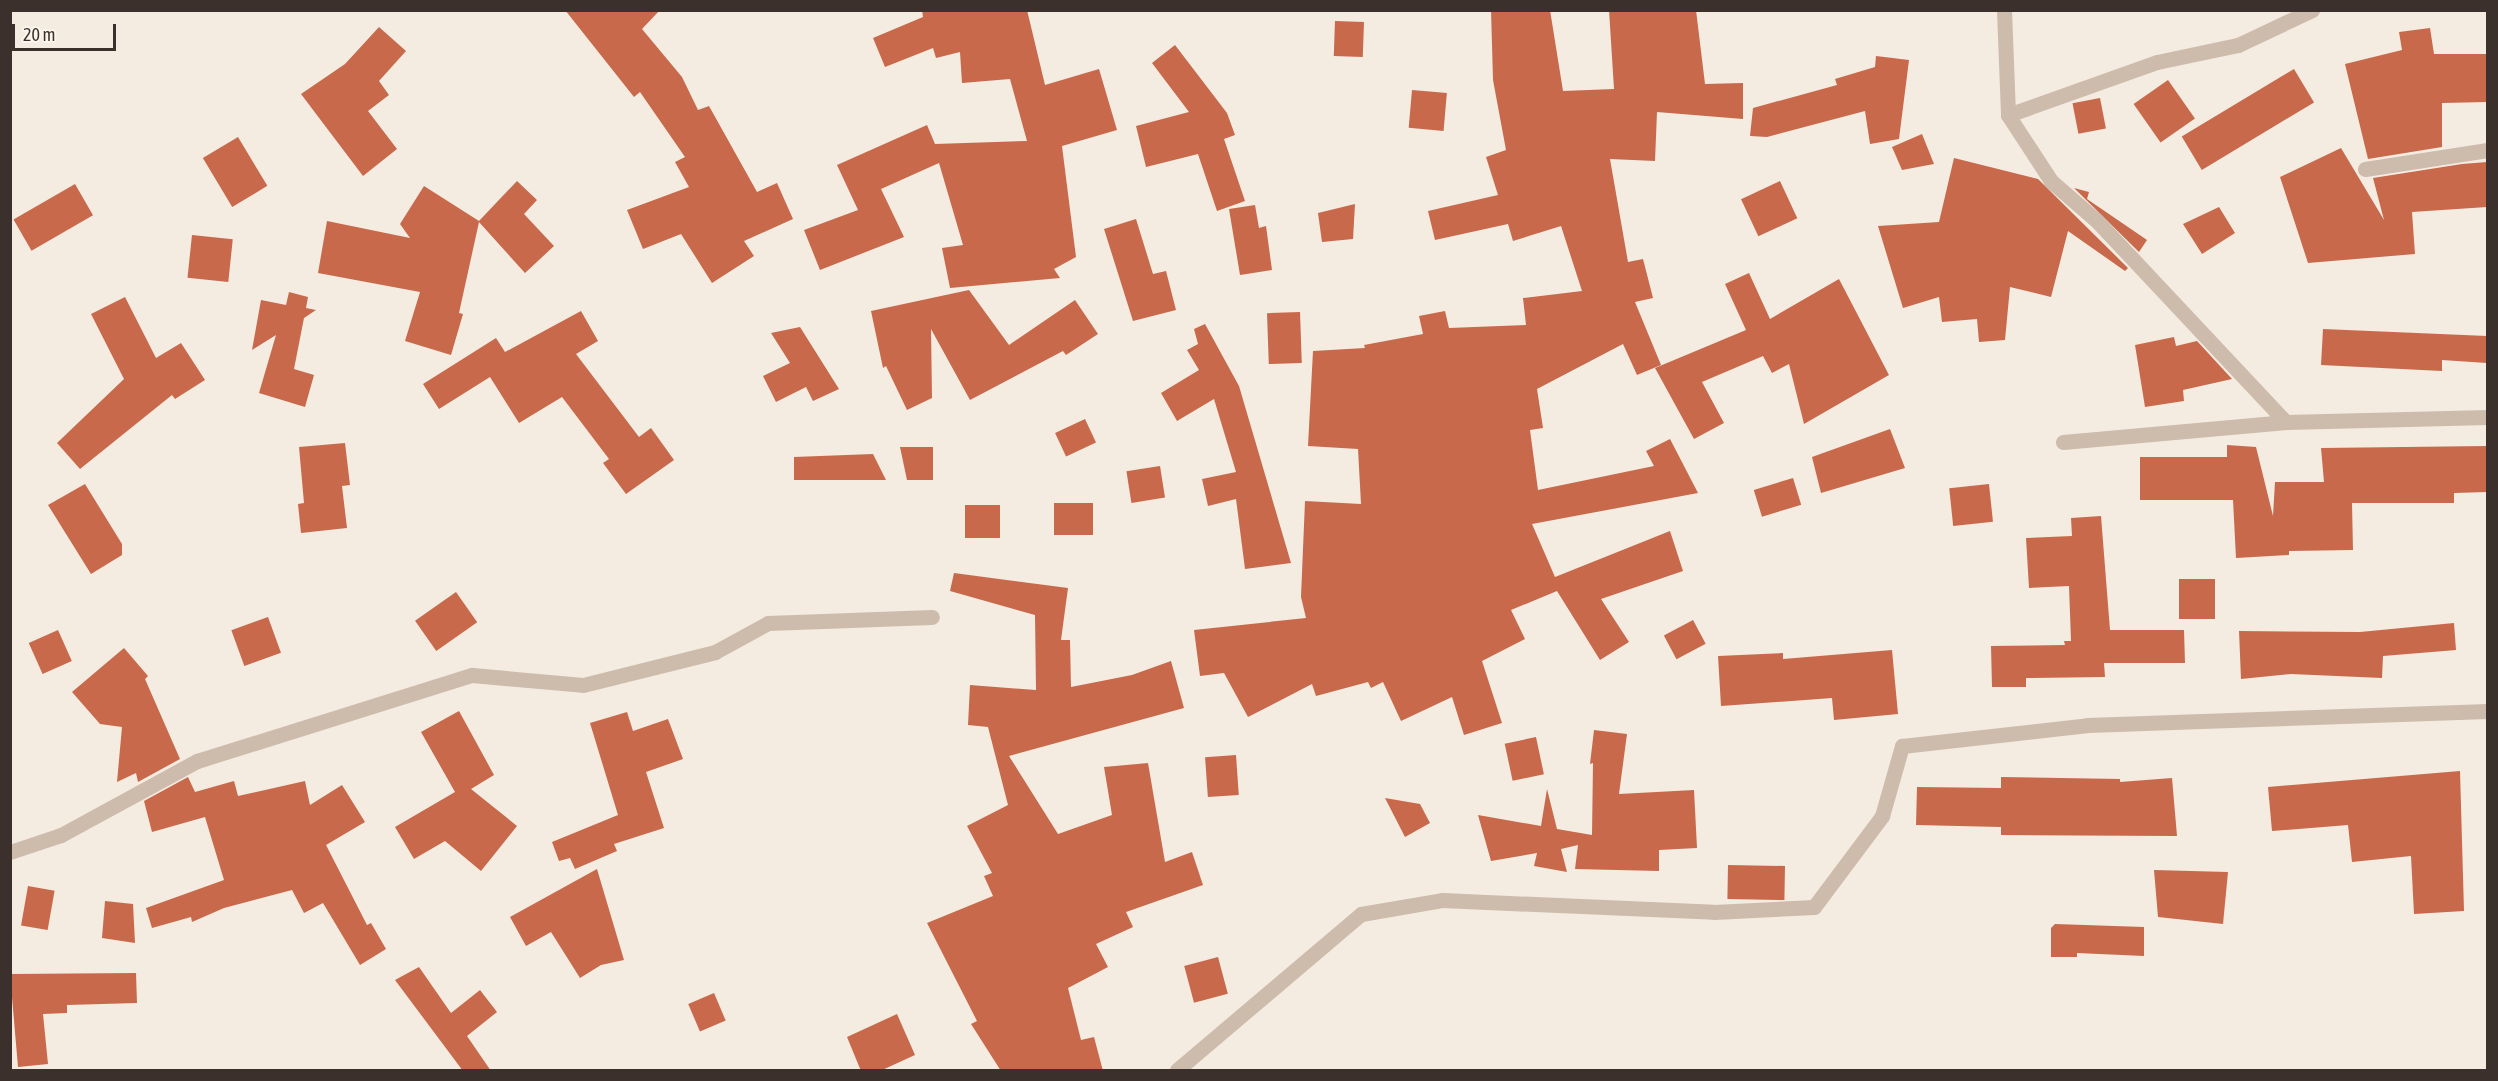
<!DOCTYPE html>
<html>
<head>
<meta charset="utf-8">
<style>
	body { margin:0 }
	#map { position:relative; width:2498px; height:1081px; overflow:hidden; background:#f4ebe1; font-family:"Asap Condensed",sans-serif }
	div>[style] { position:absolute }
	[style*='--x'] { left:calc(var(--x)*1px); top:calc(var(--y)*1px); width:calc(var(--w)*1px); rotate:calc(var(--a)*1deg) }
	.building>* { inset:0; background:#c8694b; transform-origin:0 0 }
	.street>* { height:15px; margin:-7.5px; padding:0 7.5px; transform-origin:7.5px; border-radius:7.5px; background:#cdbbac }
	span { translate:-50% -50%; white-space:nowrap; text-align:center; line-height:1.15; -webkit-text-stroke:6px #fbf5ee; paint-order:stroke }
	.frame { position:absolute; inset:0; border:12px solid #3b302b; pointer-events:none }
	.scale { position:absolute; left:12px; top:24px; width:104px; height:27px; box-sizing:border-box; border:3px solid #3b302b; border-top:0; padding-left:8px; font-size:18px; line-height:21px; white-space:nowrap; color:#3b302b; -webkit-text-stroke:4px #fbf5ee; paint-order:stroke }
</style>
</head>
<body>
<div id="map">
	<div class="building">
		<div style="clip-path:polygon(565px 10px,660px 10px,642px 29px,682px 77px,698px 110px,709px 106px,757px 192px,777px 183px,793px 219px,744px 241px,754px 256px,712px 283px,681px 234px,643px 249px,627px 210px,689px 187px,675px 162px,685px 157px,640px 92px,634px 97px)"></div>
		<div style="clip-path:polygon(922px 10px,1027px 10px,1045px 85px,1099px 69px,1117px 130px,1062px 146px,1076px 257px,1054px 269px,1060px 278px,950px 288px,942px 248px,963px 245px,939px 163px,881px 189px,904px 237px,820px 270px,804px 230px,858px 210px,837px 165px,927px 125px,935px 144px,1027px 141px,1010px 79px,962px 83px,960px 52px,936px 58px,933px 48px,885px 67px,873px 38px,923px 17px)"></div>
		<div style="clip-path:polygon(1491px 10px,1550px 10px,1563px 91px,1614px 89px,1609px 10px,1696px 10px,1705px 84px,1743px 83px,1743px 119px,1657px 112px,1655px 161px,1610px 159px,1628px 262px,1643px 259px,1653px 298px,1635px 302px,1661px 365px,1637px 375px,1623px 344px,1537px 389px,1543px 428px,1530px 430px,1538px 490px,1654px 466px,1646px 451px,1670px 439px,1698px 493px,1532px 524px,1555px 577px,1670px 531px,1683px 571px,1601px 599px,1629px 642px,1600px 660px,1557px 591px,1511px 610px,1525px 639px,1482px 661px,1502px 723px,1464px 735px,1452px 697px,1401px 721px,1383px 682px,1371px 688px,1368px 682px,1316px 696px,1312px 684px,1248px 717px,1224px 673px,1200px 676px,1194px 630px,1306px 618px,1301px 597px,1305px 501px,1361px 504px,1358px 449px,1308px 446px,1313px 351px,1365px 348px,1364px 345px,1423px 334px,1419px 316px,1445px 311px,1449px 328px,1526px 325px,1523px 298px,1582px 291px,1561px 226px,1513px 241px,1508px 224px,1435px 240px,1428px 211px,1498px 195px,1486px 157px,1506px 150px,1493px 80px)"></div>
		<div style="left:1335px;top:21px;width:29px;height:35px;rotate:2deg"></div>
		<div style="clip-path:polygon(379px 27px,406px 51px,379px 81px,389px 95px,368px 111px,397px 149px,363px 176px,301px 94px,345px 64px)"></div>
		<div style="clip-path:polygon(2430px 28px,2434px 54px,2487px 54px,2487px 102px,2442px 103px,2442px 147px,2368px 159px,2345px 64px,2402px 50px,2399px 32px)"></div>
		<div style="clip-path:polygon(1175px 45px,1227px 113px,1235px 135px,1224px 139px,1245px 201px,1217px 211px,1198px 154px,1146px 167px,1136px 126px,1189px 112px,1152px 63px)"></div>
		<div style="clip-path:polygon(1876px 56px,1909px 60px,1899px 139px,1870px 144px,1865px 111px,1767px 137px,1750px 136px,1753px 108px,1837px 85px,1835px 79px,1875px 67px)"></div>
		<div style="left:2294px;top:69px;width:39px;height:131px;rotate:59deg"></div>
		<div style="left:2168px;top:80px;width:47px;height:42px;rotate:55deg"></div>
		<div style="left:1412px;top:90px;width:35px;height:38px;rotate:5deg"></div>
		<div style="left:2100px;top:98px;width:31px;height:28px;rotate:79deg"></div>
		<div style="clip-path:polygon(1922px 134px,1934px 164px,1902px 170px,1892px 147px)"></div>
		<div style="left:238px;top:137px;width:57px;height:41px;rotate:59deg"></div>
		<div style="clip-path:polygon(2341px 148px,2384px 220px,2373px 178px,2462px 164px,2487px 162px,2487px 207px,2412px 212px,2415px 254px,2308px 263px,2280px 177px)"></div>
		<div style="clip-path:polygon(1954px 158px,2038px 179px,2128px 268px,2125px 271px,2068px 231px,2051px 297px,2010px 287px,2005px 340px,1979px 342px,1977px 319px,1942px 322px,1939px 297px,1903px 308px,1878px 226px,1939px 222px)"></div>
		<div style="clip-path:polygon(517px 181px,537px 200px,524px 214px,554px 246px,525px 273px,479px 222px,459px 313px,463px 314px,451px 355px,405px 341px,420px 292px,318px 273px,327px 221px,410px 238px,400px 224px,424px 186px,479px 221px)"></div>
		<div style="left:1780px;top:181px;width:41px;height:43px;rotate:65deg"></div>
		<div style="left:75px;top:184px;width:36px;height:71px;rotate:60deg"></div>
		<div style="clip-path:polygon(2074px 188px,2089px 192px,2087px 199px,2147px 240px,2139px 252px)"></div>
		<div style="clip-path:polygon(1355px 204px,1353px 239px,1322px 242px,1318px 213px)"></div>
		<div style="clip-path:polygon(1255px 205px,1259px 228px,1266px 226px,1272px 270px,1240px 275px,1229px 209px)"></div>
		<div style="clip-path:polygon(2219px 207px,2235px 233px,2202px 254px,2183px 224px)"></div>
		<div style="clip-path:polygon(1136px 219px,1153px 274px,1166px 271px,1176px 310px,1133px 321px,1104px 229px)"></div>
		<div style="left:192px;top:235px;width:41px;height:43px;rotate:6deg"></div>
		<div style="clip-path:polygon(1749px 273px,1770px 319px,1839px 279px,1889px 375px,1804px 424px,1789px 364px,1772px 373px,1763px 356px,1702px 382px,1724px 423px,1694px 439px,1655px 368px,1746px 330px,1725px 284px)"></div>
		<div style="clip-path:polygon(969px 290px,1009px 345px,1075px 300px,1098px 334px,1066px 355px,1063px 351px,970px 400px,931px 329px,932px 398px,907px 410px,886px 366px,883px 368px,871px 311px)"></div>
		<div style="clip-path:polygon(289px 292px,308px 297px,306px 308px,316px 310px,304px 318px,294px 369px,314px 375px,305px 407px,259px 393px,276px 335px,252px 350px,261px 300px,286px 305px)"></div>
		<div style="clip-path:polygon(125px 297px,156px 358px,181px 343px,205px 380px,175px 399px,172px 395px,80px 469px,57px 443px,124px 379px,91px 314px)"></div>
		<div style="clip-path:polygon(581px 311px,598px 341px,576px 354px,639px 437px,651px 428px,674px 460px,626px 494px,603px 463px,609px 459px,562px 397px,519px 423px,490px 377px,439px 409px,423px 384px,496px 338px,505px 352px)"></div>
		<div style="left:1300px;top:312px;width:51px;height:33px;rotate:88deg"></div>
		<div style="clip-path:polygon(1205px 324px,1239px 386px,1291px 563px,1245px 569px,1236px 499px,1208px 506px,1202px 479px,1236px 472px,1214px 399px,1177px 421px,1161px 393px,1199px 370px,1187px 350px,1198px 344px,1194px 329px)"></div>
		<div style="clip-path:polygon(800px 327px,839px 389px,813px 401px,806px 387px,776px 402px,763px 376px,790px 363px,771px 333px)"></div>
		<div style="clip-path:polygon(2323px 329px,2487px 336px,2487px 363px,2442px 360px,2442px 371px,2321px 365px)"></div>
		<div style="clip-path:polygon(2174px 337px,2176px 346px,2197px 341px,2232px 379px,2183px 390px,2184px 401px,2145px 407px,2135px 345px)"></div>
		<div style="left:1085px;top:419px;width:26px;height:33px;rotate:65deg"></div>
		<div style="clip-path:polygon(1890px 429px,1905px 468px,1821px 493px,1812px 457px)"></div>
		<div style="clip-path:polygon(345px 443px,350px 485px,342px 486px,347px 528px,301px 533px,298px 504px,304px 503px,299px 447px)"></div>
		<div style="clip-path:polygon(2227px 445px,2256px 447px,2273px 516px,2275px 482px,2324px 482px,2321px 448px,2487px 446px,2487px 492px,2454px 493px,2454px 503px,2352px 503px,2353px 550px,2289px 551px,2289px 555px,2236px 558px,2233px 500px,2140px 500px,2140px 457px,2227px 457px)"></div>
		<div style="clip-path:polygon(900px 447px,933px 447px,933px 480px,907px 480px)"></div>
		<div style="clip-path:polygon(873px 454px,886px 480px,794px 480px,794px 457px)"></div>
		<div style="left:1160px;top:466px;width:32px;height:34px;rotate:81deg"></div>
		<div style="left:1793px;top:478px;width:28px;height:41px;rotate:73deg"></div>
		<div style="clip-path:polygon(85px 484px,122px 544px,122px 555px,91px 574px,48px 505px)"></div>
		<div style="left:1989px;top:484px;width:38px;height:40px;rotate:84deg"></div>
		<div style="left:1093px;top:503px;width:32px;height:39px;rotate:90deg"></div>
		<div style="left:965px;top:505px;width:35px;height:33px"></div>
		<div style="clip-path:polygon(2101px 516px,2110px 630px,2184px 630px,2185px 663px,2104px 663px,2105px 677px,2026px 678px,2026px 687px,1992px 687px,1991px 646px,2065px 645px,2064px 641px,2071px 641px,2069px 586px,2029px 588px,2026px 538px,2072px 536px,2071px 518px)"></div>
		<div style="clip-path:polygon(954px 573px,1068px 588px,1061px 640px,1070px 640px,1071px 687px,1132px 675px,1171px 661px,1184px 708px,1009px 756px,1058px 834px,1112px 815px,1104px 767px,1148px 763px,1165px 862px,1192px 852px,1203px 885px,1126px 912px,1133px 927px,1096px 944px,1108px 967px,1068px 988px,1081px 1040px,1094px 1037px,1103px 1071px,1001px 1071px,971px 1024px,977px 1021px,927px 923px,993px 896px,984px 876px,992px 873px,967px 826px,1008px 805px,988px 727px,968px 725px,970px 685px,1036px 690px,1035px 615px,950px 591px)"></div>
		<div style="left:2179px;top:579px;width:36px;height:40px"></div>
		<div style="left:456px;top:592px;width:37px;height:50px;rotate:55deg"></div>
		<div style="left:268px;top:617px;width:38px;height:39px;rotate:70deg"></div>
		<div style="left:1693px;top:620px;width:27px;height:33px;rotate:62deg"></div>
		<div style="clip-path:polygon(2454px 623px,2456px 650px,2383px 656px,2382px 678px,2291px 674px,2241px 679px,2239px 631px,2360px 632px)"></div>
		<div style="left:58px;top:630px;width:34px;height:32px;rotate:66deg"></div>
		<div style="clip-path:polygon(124px 648px,148px 676px,145px 679px,180px 759px,138px 782px,136px 773px,117px 782px,122px 727px,100px 724px,72px 692px)"></div>
		<div style="clip-path:polygon(1892px 650px,1898px 714px,1834px 720px,1832px 698px,1721px 706px,1718px 656px,1783px 653px,1783px 659px)"></div>
		<div style="clip-path:polygon(459px 711px,494px 775px,471px 789px,517px 826px,481px 871px,445px 841px,414px 859px,395px 827px,455px 792px,421px 732px)"></div>
		<div style="clip-path:polygon(627px 712px,633px 731px,668px 719px,683px 759px,646px 772px,664px 828px,614px 844px,617px 851px,575px 869px,570px 858px,559px 861px,552px 842px,618px 815px,590px 723px)"></div>
		<div style="clip-path:polygon(1594px 730px,1627px 734px,1619px 794px,1694px 790px,1697px 848px,1659px 850px,1659px 871px,1575px 869px,1578px 845px,1561px 849px,1567px 872px,1534px 866px,1537px 853px,1491px 861px,1478px 815px,1541px 826px,1547px 789px,1557px 829px,1592px 835px,1593px 763px,1590px 764px)"></div>
		<div style="left:1536px;top:737px;width:38px;height:32px;rotate:78deg"></div>
		<div style="left:1236px;top:755px;width:40px;height:31px;rotate:86deg"></div>
		<div style="clip-path:polygon(2460px 771px,2464px 911px,2414px 914px,2411px 856px,2352px 862px,2348px 825px,2272px 831px,2268px 787px)"></div>
		<div style="clip-path:polygon(188px 777px,195px 792px,234px 781px,238px 796px,305px 781px,310px 805px,342px 785px,365px 822px,326px 845px,367px 925px,371px 923px,386px 949px,360px 965px,323px 903px,304px 913px,292px 890px,224px 908px,192px 922px,191px 917px,152px 928px,146px 908px,224px 880px,205px 817px,152px 832px,144px 801px)"></div>
		<div style="clip-path:polygon(2001px 777px,2120px 779px,2120px 782px,2172px 778px,2177px 836px,2001px 835px,2001px 827px,1916px 825px,1917px 787px,2001px 788px)"></div>
		<div style="clip-path:polygon(1385px 798px,1420px 804px,1430px 823px,1405px 837px)"></div>
		<div style="left:1728px;top:865px;width:57px;height:34px;rotate:1deg"></div>
		<div style="clip-path:polygon(597px 869px,624px 960px,601px 965px,580px 978px,551px 932px,526px 946px,510px 917px)"></div>
		<div style="clip-path:polygon(2154px 870px,2228px 872px,2223px 924px,2158px 917px)"></div>
		<div style="left:28px;top:886px;width:27px;height:40px;rotate:10deg"></div>
		<div style="clip-path:polygon(105px 901px,133px 904px,135px 943px,102px 938px)"></div>
		<div style="clip-path:polygon(2055px 924px,2144px 927px,2144px 956px,2077px 953px,2077px 957px,2051px 957px,2051px 928px)"></div>
		<div style="left:1218px;top:957px;width:38px;height:35px;rotate:75deg"></div>
		<div style="clip-path:polygon(419px 967px,451px 1013px,480px 990px,497px 1012px,467px 1036px,491px 1071px,463px 1071px,395px 980px)"></div>
		<div style="clip-path:polygon(136px 973px,137px 1003px,67px 1005px,67px 1013px,43px 1014px,48px 1064px,18px 1067px,10px 974px)"></div>
		<div style="left:714px;top:993px;width:30px;height:28px;rotate:67deg"></div>
		<div style="clip-path:polygon(897px 1014px,915px 1055px,880px 1071px,861px 1071px,847px 1037px)"></div>
	</div>
	<div class="street">
		<div style="--x:2004;--y:10;--w:105;--a:87.8"></div>
		<div style="--x:2008;--y:115;--w:79;--a:56.9"></div>
		<div style="--x:2051;--y:181;--w:61;--a:41"></div>
		<div style="--x:2097;--y:221;--w:276;--a:46.8"></div>
		<div style="--x:2008;--y:115;--w:158;--a:-19.6"></div>
		<div style="--x:2157;--y:62;--w:83;--a:-11.9"></div>
		<div style="--x:2238;--y:45;--w:82;--a:-25.3"></div>
		<div style="--x:2365;--y:169;--w:124;--a:-8.8"></div>
		<div style="--x:2063;--y:442;--w:224;--a:-5.1"></div>
		<div style="--x:2286;--y:422;--w:202;--a:-1.4"></div>
		<div style="--x:10;--y:852;--w:54;--a:-18.4"></div>
		<div style="--x:61;--y:835;--w:155;--a:-28.6"></div>
		<div style="--x:197;--y:761;--w:288;--a:-17.4"></div>
		<div style="--x:472;--y:675;--w:111;--a:5.1"></div>
		<div style="--x:583;--y:685;--w:136;--a:-14"></div>
		<div style="--x:715;--y:652;--w:60;--a:-28.7"></div>
		<div style="--x:768;--y:623;--w:164;--a:-2.1"></div>
		<div style="--x:1177;--y:1070;--w:241;--a:-40.3"></div>
		<div style="--x:1361;--y:914;--w:82;--a:-9.8"></div>
		<div style="--x:1442;--y:900;--w:272;--a:2.5"></div>
		<div style="--x:1714;--y:912;--w:100;--a:-2.9"></div>
		<div style="--x:1814;--y:907;--w:114;--a:-53.2"></div>
		<div style="--x:1882;--y:816;--w:73;--a:-74.1"></div>
		<div style="--x:1902;--y:746;--w:187;--a:-6.4"></div>
		<div style="--x:2088;--y:725;--w:400;--a:-2"></div>
	</div>
	<div class="frame"></div>
	<div class="scale">20 m</div>
</div>
</body>
</html>
